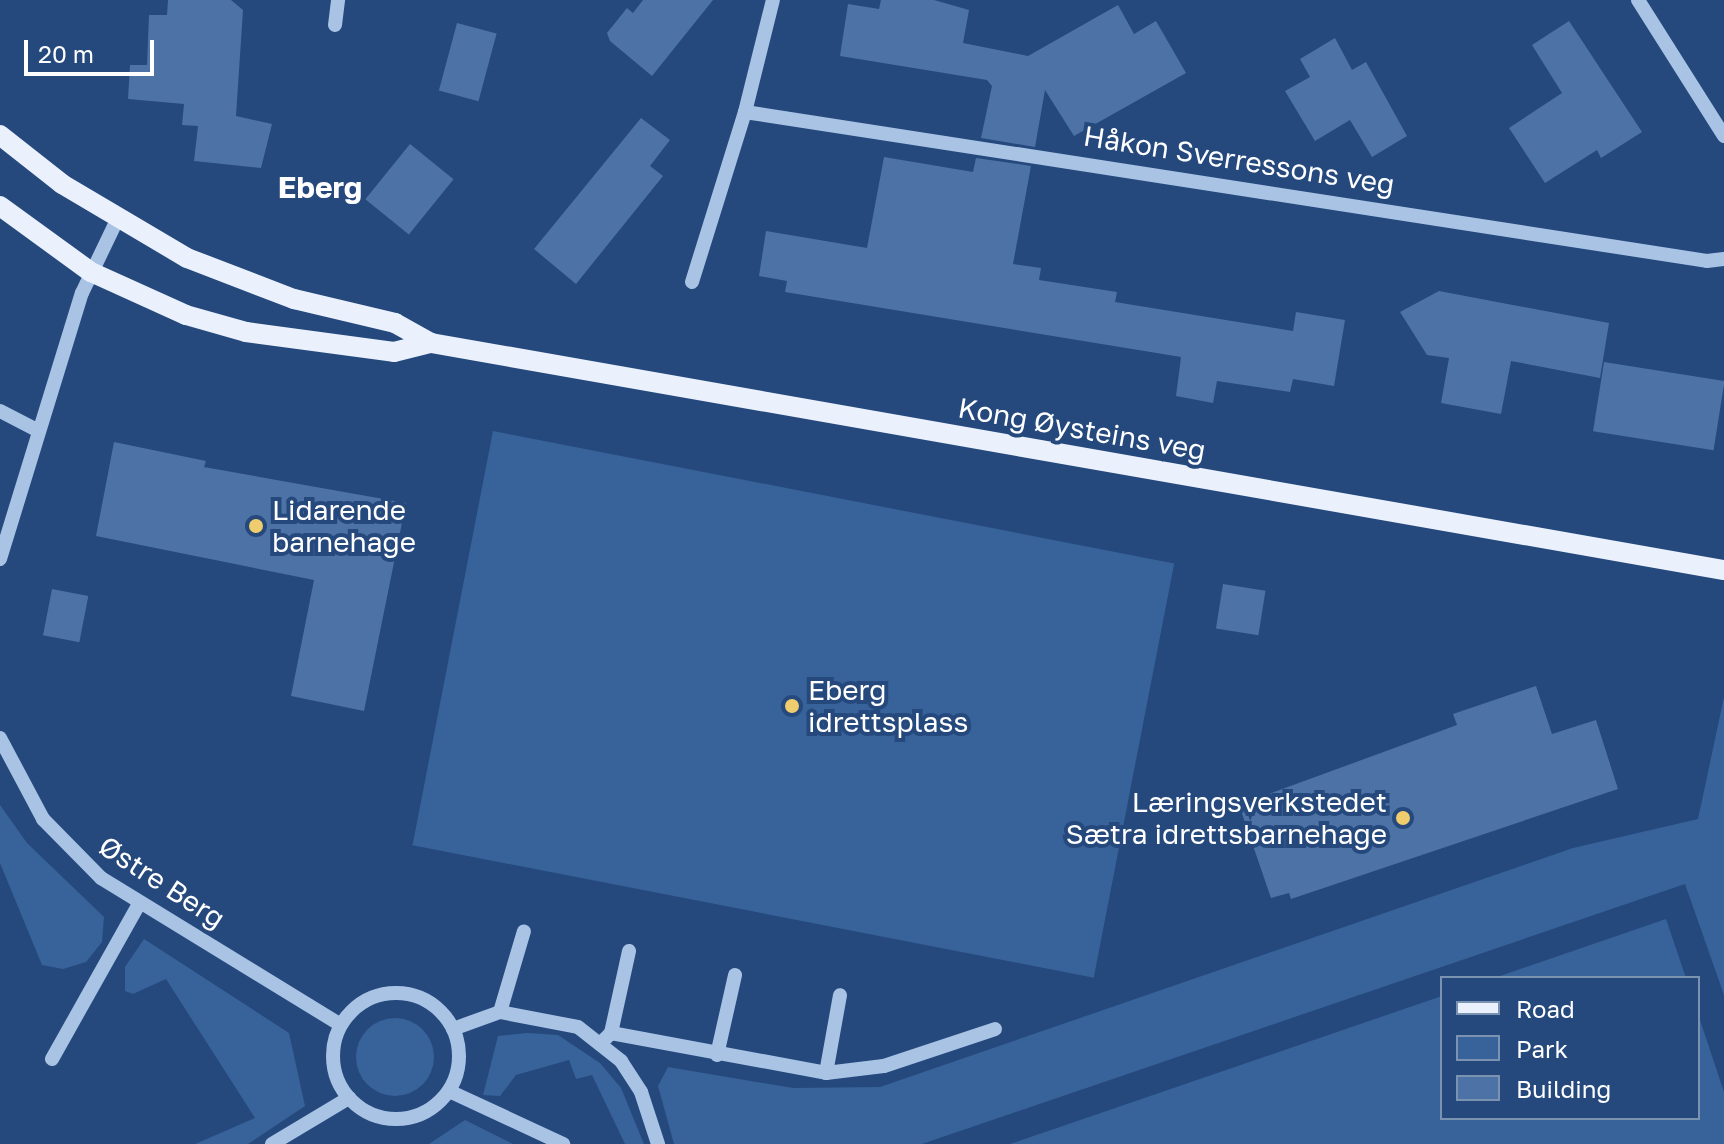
<!DOCTYPE html>
<html>
<head>
<meta charset="utf-8">
<style>
	body { margin:0 }
	#map { position:relative; width:1724px; height:1144px; overflow:hidden; background:#25497d; font-family:"Golos Text",sans-serif }
	div>[style] { position:absolute }
	[style*='--x'] { left:calc(var(--x)*1px); top:calc(var(--y)*1px); width:calc(var(--w)*1px); rotate:calc(var(--a)*1deg) }
	.green>* { inset:0; background:#38629a; transform-origin:0 0 }
	.round { border-radius:50% }
	.building>* { inset:0; background:#4d72a5; transform-origin:0 0 }
	.minor>* { height:14px; margin:-7px; padding:0 7px; transform-origin:7px; border-radius:7px; background:#a9c3e5 }
	.minor>.ring { margin:-7px; padding:0; box-sizing:content-box; background:none; border:14px solid #a9c3e5; border-radius:50% }
	.major>* { height:20px; margin:-10px; padding:0 10px; transform-origin:10px; border-radius:10px; background:#eaf1fd }
	.dots>* { width:22px; height:22px; translate:-50% -50%; box-sizing:border-box; border:4px solid #25497d; border-radius:50% }
	span { translate:-50% -50%; white-space:nowrap; text-align:center; line-height:1.15; -webkit-text-stroke:8px #25497d; paint-order:stroke }
	.street-label { font-size:28px; color:#fff }
	.poi-label { font-size:28px; color:#fff }
	.left { translate:0 -50%; text-align:left }
	.right { translate:-100% -50%; text-align:right }
	.neighbourhood-label { font-size:30px; color:#fff; font-weight:700 }
	.legend { position:absolute; left:1440px; top:976px; width:260px; height:144px; box-sizing:border-box; background:#25497d; border:2px solid #7c92b1; margin:0; padding:10px 14px; list-style:none; font-size:24px; color:#fff }
	.legend li { display:flex; align-items:center; gap:16px; height:40px }
	.legend b { width:40px; border:2px solid #7c92b1 }
	.scale { position:absolute; left:24px; top:40px; width:130px; height:36px; box-sizing:border-box; border:4px solid #fff; border-top:0; padding-left:10px; font-size:24px; line-height:28px; white-space:nowrap; color:#fff; -webkit-text-stroke:6px #25497d; paint-order:stroke }
</style>
</head>
<body>
<div id="map">
	<div class="green">
		<div style="left:493px;top:431px;width:694px;height:422px;rotate:11deg"></div>
		<div style="clip-path:polygon(1724px 697px,1724px 995px,1685px 884px,922px 1144px,674px 1144px,658px 1086px,668px 1067px,793px 1088px,880px 1087px,1573px 848px,1698px 819px)"></div>
		<div style="clip-path:polygon(0 805px,27px 843px,104px 917px,102px 942px,86px 962px,63px 969px,42px 965px,0 863px)"></div>
		<div style="clip-path:polygon(1666px 919px,1686px 978px,1494px 978px)"></div>
		<div style="clip-path:polygon(144px 939px,289px 1033px,305px 1106px,248px 1144px,195px 1144px,255px 1118px,166px 979px,133px 994px,125px 991px,125px 967px)"></div>
		<div style="clip-path:polygon(1442px 996px,1442px 1118px,1698px 1118px,1698px 1014px,1724px 1092px,1724px 1144px,1010px 1144px)"></div>
		<div class="round" style="left:356px;top:1018px;width:78px;height:78px"></div>
		<div style="clip-path:polygon(527px 1033px,558px 1035px,600px 1063px,621px 1088px,644px 1144px,625px 1144px,592px 1075px,576px 1079px,569px 1060px,516px 1075px,500px 1096px,483px 1095px,498px 1036px)"></div>
		<div style="clip-path:polygon(465px 1120px,513px 1144px,429px 1144px)"></div>
	</div>
	<div class="building">
		<div style="clip-path:polygon(168px 0,231px 0,243px 10px,236px 116px,272px 124px,261px 168px,194px 161px,198px 126px,182px 125px,184px 104px,128px 99px,130px 65px,147px 65px,149px 15px,167px 15px)"></div>
		<div style="clip-path:polygon(643px 0,713px 0,652px 76px,610px 41px,607px 33px,627px 8px,633px 13px)"></div>
		<div style="clip-path:polygon(881px 0,934px 0,969px 10px,963px 43px,1028px 56px,1118px 5px,1134px 34px,1156px 21px,1186px 73px,1074px 136px,1045px 90px,1035px 147px,981px 138px,992px 86px,987px 80px,840px 56px,848px 4px,879px 9px)"></div>
		<div style="clip-path:polygon(1569px 21px,1642px 132px,1601px 158px,1597px 150px,1545px 183px,1509px 128px,1562px 93px,1532px 45px)"></div>
		<div style="left:457px;top:23px;width:41px;height:70px;rotate:15deg"></div>
		<div style="clip-path:polygon(1335px 38px,1352px 70px,1366px 62px,1407px 136px,1372px 157px,1350px 120px,1315px 141px,1285px 91px,1310px 77px,1300px 59px)"></div>
		<div style="clip-path:polygon(641px 118px,670px 140px,650px 166px,663px 176px,576px 284px,534px 249px)"></div>
		<div style="left:410px;top:144px;width:56px;height:71px;rotate:39deg"></div>
		<div style="clip-path:polygon(884px 157px,973px 172px,976px 158px,1031px 166px,1013px 264px,1041px 268px,1039px 280px,1117px 292px,1115px 302px,1293px 331px,1296px 312px,1345px 320px,1334px 386px,1293px 379px,1290px 392px,1217px 381px,1213px 403px,1176px 396px,1181px 357px,785px 292px,787px 281px,759px 276px,766px 231px,867px 248px)"></div>
		<div style="clip-path:polygon(1439px 291px,1609px 323px,1600px 378px,1511px 361px,1501px 414px,1441px 403px,1449px 358px,1427px 355px,1400px 312px)"></div>
		<div style="left:1604px;top:362px;width:122px;height:70px;rotate:9deg"></div>
		<div style="clip-path:polygon(114px 442px,206px 461px,204px 467px,406px 503px,364px 711px,291px 696px,314px 580px,96px 536px)"></div>
		<div style="left:1223px;top:584px;width:43px;height:45px;rotate:9deg"></div>
		<div style="left:52px;top:589px;width:37px;height:47px;rotate:11deg"></div>
		<div style="clip-path:polygon(1536px 686px,1552px 734px,1596px 720px,1618px 789px,1291px 899px,1289px 893px,1271px 898px,1239px 805px,1457px 725px,1453px 714px)"></div>
	</div>
	<div class="minor">
		<div style="--x:1638;--y:0;--w:161;--a:57.7"></div>
		<div style="--x:335;--y:25;--w:25;--a:-83"></div>
		<div style="--x:745;--y:112;--w:973;--a:8.8"></div>
		<div style="--x:1707;--y:261;--w:17;--a:-7"></div>
		<div style="--x:692;--y:282;--w:178;--a:-72.7"></div>
		<div style="--x:745;--y:112;--w:115;--a:-76"></div>
		<div style="--x:0;--y:411;--w:42;--a:27.2"></div>
		<div style="--x:0;--y:559;--w:278;--a:-72.9"></div>
		<div style="--x:82;--y:293;--w:81;--a:-64.4"></div>
		<div style="--x:0;--y:738;--w:92;--a:62"></div>
		<div style="--x:43;--y:819;--w:83;--a:45.5"></div>
		<div style="--x:101;--y:878;--w:281;--a:31.5"></div>
		<div class="ring" style="left:333px;top:993px;width:112px;height:112px"></div>
		<div style="--x:500;--y:1012;--w:84;--a:-73.5"></div>
		<div style="--x:453;--y:1029;--w:50;--a:-19.9"></div>
		<div style="--x:500;--y:1012;--w:79;--a:10.9"></div>
		<div style="--x:578;--y:1027;--w:55;--a:38.3"></div>
		<div style="--x:621;--y:1061;--w:37;--a:57"></div>
		<div style="--x:641;--y:1092;--w:55;--a:71.9"></div>
		<div style="--x:611;--y:1033;--w:84;--a:-77.6"></div>
		<div style="--x:602;--y:1042;--w:13;--a:-45"></div>
		<div style="--x:611;--y:1033;--w:219;--a:10.5"></div>
		<div style="--x:826;--y:1073;--w:58;--a:-6.9"></div>
		<div style="--x:884;--y:1066;--w:117;--a:-18.4"></div>
		<div style="--x:717;--y:1055;--w:82;--a:-77.3"></div>
		<div style="--x:52;--y:1059;--w:178;--a:-60.7"></div>
		<div style="--x:826;--y:1073;--w:79;--a:-79.8"></div>
		<div style="--x:449;--y:1091;--w:126;--a:24.9"></div>
		<div style="--x:272;--y:1144;--w:90;--a:-30.9"></div>
	</div>
	<div class="major">
		<div style="--x:0;--y:135;--w:79;--a:38.3"></div>
		<div style="--x:62;--y:184;--w:145;--a:30.6"></div>
		<div style="--x:187;--y:258;--w:115;--a:21"></div>
		<div style="--x:294;--y:299;--w:104;--a:13.4"></div>
		<div style="--x:395;--y:323;--w:41;--a:29.1"></div>
		<div style="--x:431;--y:343;--w:1313;--a:9.96"></div>
		<div style="--x:0;--y:206;--w:112;--a:36"></div>
		<div style="--x:91;--y:272;--w:104;--a:24.4"></div>
		<div style="--x:186;--y:315;--w:62;--a:15.8"></div>
		<div style="--x:246;--y:332;--w:149;--a:7.7"></div>
		<div style="--x:394;--y:352;--w:38;--a:-14"></div>
	</div>
	<div class="dots">
		<div style="left:256px;top:526px;background:#efcc6e"></div>
		<div style="left:792px;top:706px;background:#efcc6e"></div>
		<div style="left:1403px;top:818px;background:#efcc6e"></div>
	</div>
	<div class="street-label">
		<span style="left:1239px;top:160px;rotate:9deg">Håkon Sverressons veg</span>
		<span style="left:1082px;top:429px;rotate:10deg">Kong Øysteins veg</span>
		<span style="left:162px;top:882px;rotate:33deg">Østre Berg</span>
	</div>
	<div class="poi-label">
		<span class="left" style="left:272px;top:526px">Lidarende<br>barnehage</span>
		<span class="left" style="left:808px;top:706px">Eberg<br>idrettsplass</span>
		<span class="right" style="left:1387px;top:818px">Læringsverkstedet<br>Sætra idrettsbarnehage</span>
	</div>
	<div class="neighbourhood-label">
		<span style="left:320px;top:187px">Eberg</span>
	</div>
	<ul class="legend">
	<li><b style="height:10px;background:#eaf1fd"></b>Road</li>
	<li><b style="height:22px;background:#38629a"></b>Park</li>
	<li><b style="height:22px;background:#4d72a5"></b>Building</li>
	</ul>
	<div class="scale">20 m</div>
</div>
</body>
</html>
